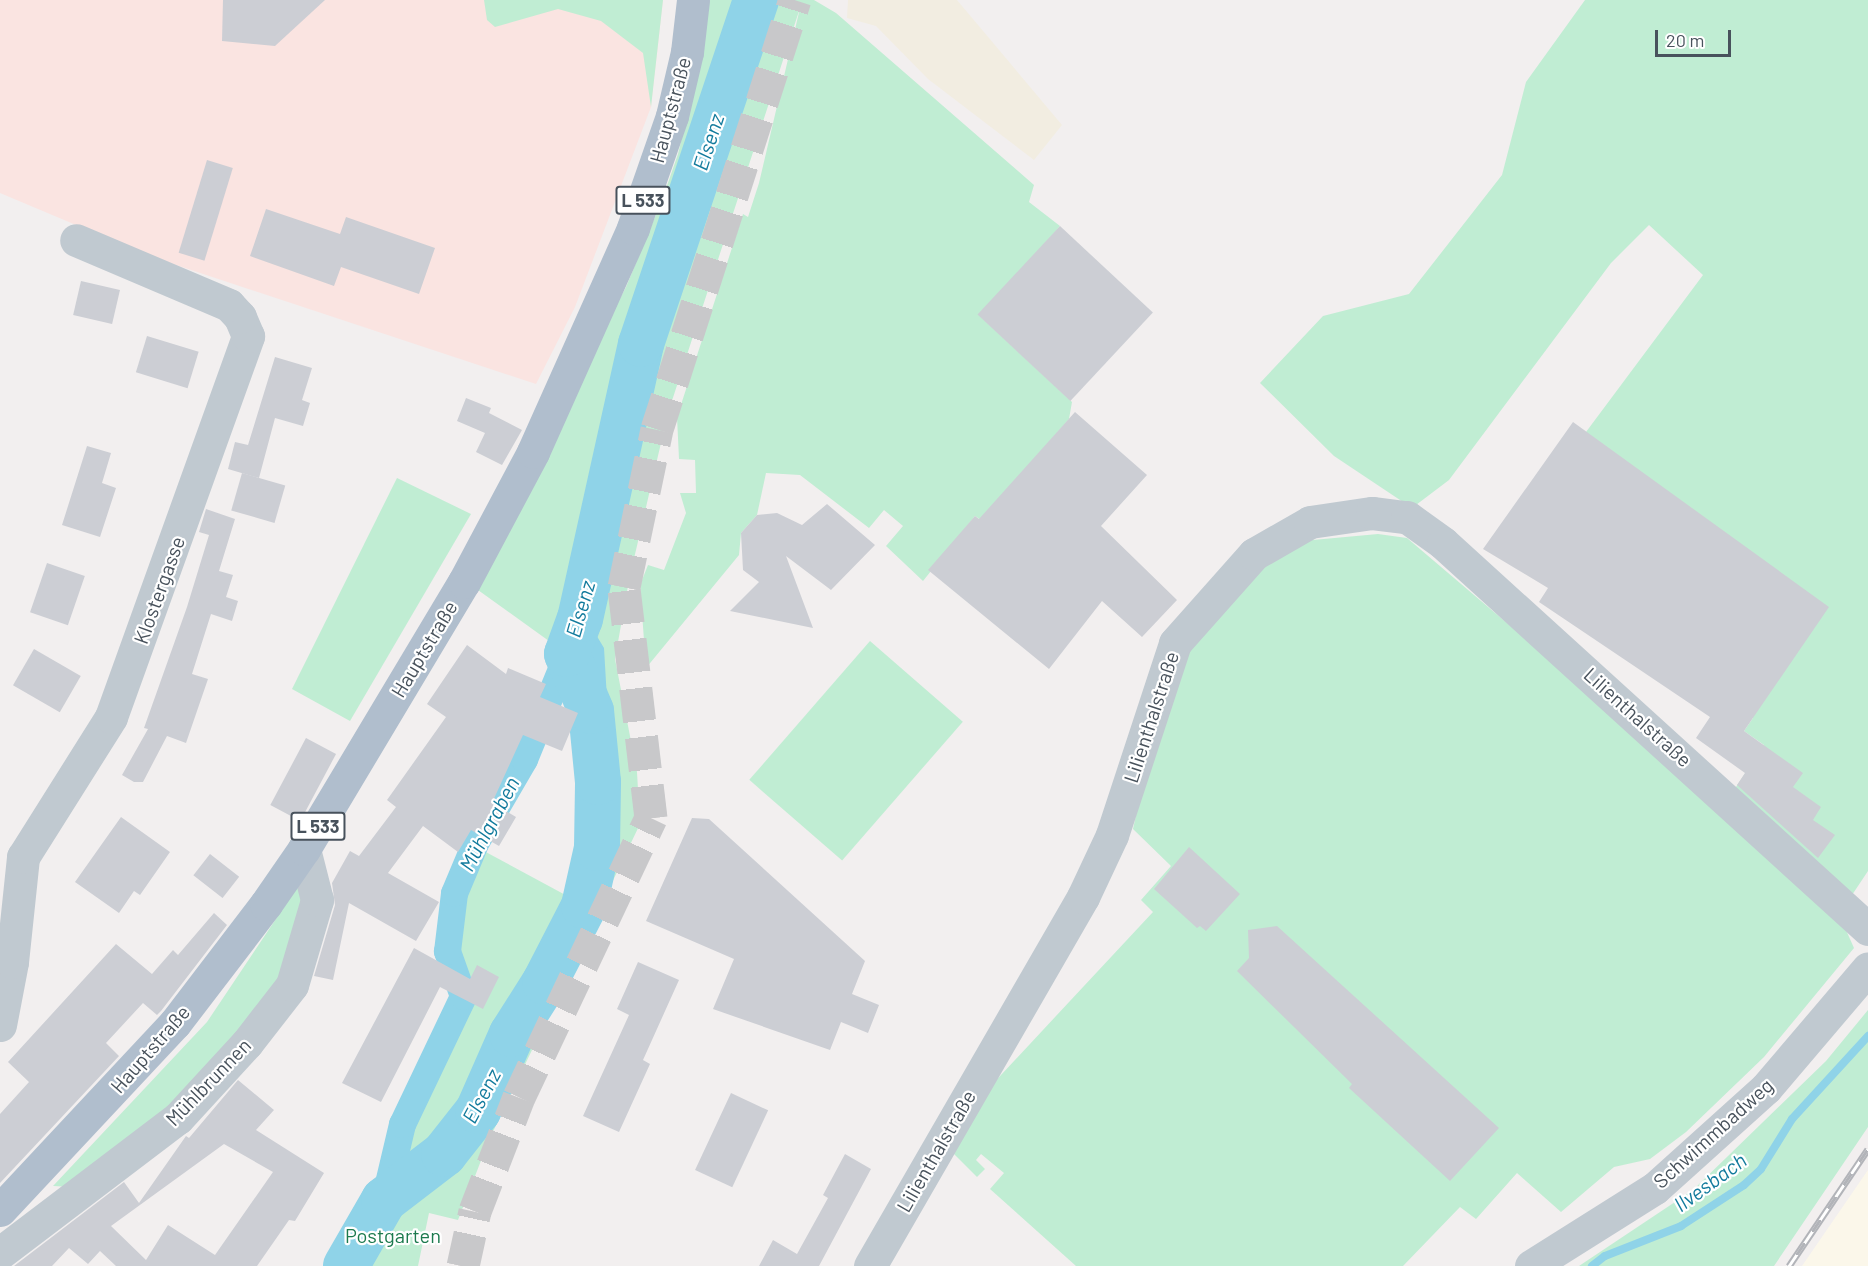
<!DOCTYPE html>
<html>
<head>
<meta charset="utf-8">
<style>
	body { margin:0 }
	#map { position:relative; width:1868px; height:1266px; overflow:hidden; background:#f2efef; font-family:Barlow,sans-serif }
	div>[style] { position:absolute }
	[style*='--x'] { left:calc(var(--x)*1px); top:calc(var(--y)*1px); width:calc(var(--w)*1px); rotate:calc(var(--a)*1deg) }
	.commercial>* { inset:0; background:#fbf7ea }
	.medical>* { inset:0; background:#fae4e1 }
	.green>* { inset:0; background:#c0edd3; transform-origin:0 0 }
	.sand>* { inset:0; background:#f2ede1 }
	.water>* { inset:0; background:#8fd3e8 }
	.stream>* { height:8px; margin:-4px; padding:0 4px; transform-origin:4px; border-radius:4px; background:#8fd3e8 }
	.canal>* { height:27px; margin:-13.5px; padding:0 13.5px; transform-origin:13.5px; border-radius:13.5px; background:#8fd3e8 }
	.river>* { height:46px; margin:-23px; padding:0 23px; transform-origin:23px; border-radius:23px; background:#8fd3e8 }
	.building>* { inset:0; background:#ccced4; transform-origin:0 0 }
	.minor-tunnel>* { height:33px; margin-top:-16.5px; transform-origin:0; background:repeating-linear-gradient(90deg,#c8c8ca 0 33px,transparent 0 49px) }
	.minor>* { height:33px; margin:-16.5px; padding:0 16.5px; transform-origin:16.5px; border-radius:16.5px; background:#c0c9d0 }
	.major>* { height:33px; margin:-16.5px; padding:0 16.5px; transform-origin:16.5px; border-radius:16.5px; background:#b0becd }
	.rail>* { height:7px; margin-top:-3.5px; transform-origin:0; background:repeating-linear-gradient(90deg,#fff 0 14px,#b2b4b9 0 28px); box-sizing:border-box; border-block:2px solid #b2b4b9 }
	span { translate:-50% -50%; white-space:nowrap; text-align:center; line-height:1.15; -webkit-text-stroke:4.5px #fff; paint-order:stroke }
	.shield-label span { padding:2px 4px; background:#fff; border:2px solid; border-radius:4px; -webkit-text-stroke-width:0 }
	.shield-label { font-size:18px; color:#48525c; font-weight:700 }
	.street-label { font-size:20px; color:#48525c }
	.park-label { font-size:20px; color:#1c7a4e }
	.water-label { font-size:21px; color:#137b9d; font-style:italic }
	.scale { position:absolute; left:1655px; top:30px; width:76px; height:27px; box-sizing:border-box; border:3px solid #48525c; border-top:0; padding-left:8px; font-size:18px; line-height:21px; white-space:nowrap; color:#48525c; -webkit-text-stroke:4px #fff; paint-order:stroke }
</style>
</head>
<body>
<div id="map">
	<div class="commercial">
		<div style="clip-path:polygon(1868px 1170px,1868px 1266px,1802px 1266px)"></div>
	</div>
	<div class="medical">
		<div style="clip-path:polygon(0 0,663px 0,651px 107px,575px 307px,536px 384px,152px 257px,0 193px)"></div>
	</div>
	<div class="green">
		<div style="clip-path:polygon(484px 0,663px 0,651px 107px,643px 53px,601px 21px,558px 9px,495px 27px,487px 20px)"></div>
		<div style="clip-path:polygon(707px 0,814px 0,836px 13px,1034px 185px,1029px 202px,1060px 226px,982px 318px,1072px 402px,1069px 419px,981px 520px,975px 516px,923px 581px,886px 546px,903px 526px,884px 510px,869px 528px,800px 475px,766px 473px,757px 515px,741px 533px,739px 555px,646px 668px,640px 585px,648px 565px,664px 570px,686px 513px,680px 493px,696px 493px,695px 460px,679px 459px,677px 417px,743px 214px,748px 217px,759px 183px,800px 8px,668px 413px,629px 580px,615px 659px,637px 772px,640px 824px,489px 1140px,458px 1220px,429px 1213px,418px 1266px,333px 1266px,379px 1206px,394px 1126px,460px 985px,441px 954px,446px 898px,469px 843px,584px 905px,597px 848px,598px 782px,607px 699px,592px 628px,580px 615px,567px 654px,471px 585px,626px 287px,662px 200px,678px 154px,698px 71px)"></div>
		<div style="clip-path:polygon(1585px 0,1868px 0,1868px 871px,1852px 895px,1730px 796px,1764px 745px,1744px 731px,1753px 718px,1586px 432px,1703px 275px,1649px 225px,1611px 263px,1449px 480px,1412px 508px,1334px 456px,1260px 383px,1323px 316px,1409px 294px,1502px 175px,1526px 82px)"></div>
		<div style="clip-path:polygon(397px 478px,471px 514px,350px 721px,292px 689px)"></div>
		<div style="clip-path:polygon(1378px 534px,1407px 538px,1535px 647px,1846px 930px,1854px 948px,1764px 1057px,1686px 1132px,1650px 1159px,1614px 1167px,1561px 1212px,1517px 1173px,1476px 1219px,1460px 1207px,1403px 1266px,1076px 1266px,990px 1189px,1004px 1173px,981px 1154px,976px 1160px,985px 1169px,977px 1177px,951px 1151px,973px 1105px,1153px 912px,1141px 900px,1171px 866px,1133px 829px,1150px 751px,1176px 666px,1239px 587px,1291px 542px)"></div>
		<div style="left:870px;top:641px;width:123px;height:184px;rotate:41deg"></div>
		<div style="clip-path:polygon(304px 877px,312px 900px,283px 985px,192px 1089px,72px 1187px,53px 1186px,207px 1022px)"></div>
		<div style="clip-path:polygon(1868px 1010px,1868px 1127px,1774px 1266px,1579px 1266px,1693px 1190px,1826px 1061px)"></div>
	</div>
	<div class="sand">
		<div style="clip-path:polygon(848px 0,957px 0,1062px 125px,1034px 160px,928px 79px,876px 26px,847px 18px)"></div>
	</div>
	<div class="water">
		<div style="clip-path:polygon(580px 619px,592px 628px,604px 648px,607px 699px,598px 782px,591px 711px,567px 654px)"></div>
	</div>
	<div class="stream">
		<div style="--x:1592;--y:1266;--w:16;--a:-38"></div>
		<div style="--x:1605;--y:1256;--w:82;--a:-21.5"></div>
		<div style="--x:1681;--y:1226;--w:75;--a:-33.1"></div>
		<div style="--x:1744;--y:1185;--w:23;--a:-43"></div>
		<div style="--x:1761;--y:1169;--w:59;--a:-58.2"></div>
		<div style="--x:1792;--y:1119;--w:113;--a:-47.5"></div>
	</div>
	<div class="canal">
		<div style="--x:384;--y:1200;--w:78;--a:-76.7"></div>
		<div style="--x:402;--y:1124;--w:142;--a:-64.5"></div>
		<div style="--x:463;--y:996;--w:48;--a:-109.6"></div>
		<div style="--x:447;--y:951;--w:58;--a:-83.1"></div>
		<div style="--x:454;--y:893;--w:54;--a:-67.2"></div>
		<div style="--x:475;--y:843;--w:97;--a:-59.7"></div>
		<div style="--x:524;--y:759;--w:113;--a:-67.7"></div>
	</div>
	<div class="river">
		<div style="--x:346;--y:1266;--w:76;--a:-60.1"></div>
		<div style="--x:384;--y:1200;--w:76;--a:-37.5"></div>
		<div style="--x:444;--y:1154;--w:55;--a:-51.7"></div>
		<div style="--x:478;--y:1111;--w:84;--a:-66.2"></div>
		<div style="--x:512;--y:1034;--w:62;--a:-57.6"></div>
		<div style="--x:545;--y:982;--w:85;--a:-62.8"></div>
		<div style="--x:584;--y:906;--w:59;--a:-77.4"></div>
		<div style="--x:597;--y:848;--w:66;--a:-89.1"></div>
		<div style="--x:598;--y:782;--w:71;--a:-95.6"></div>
		<div style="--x:591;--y:711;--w:62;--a:-112.8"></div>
		<div style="--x:567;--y:654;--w:37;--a:-70"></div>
		<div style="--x:580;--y:619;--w:282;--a:-77.5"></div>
		<div style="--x:641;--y:344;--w:363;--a:-71.5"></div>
	</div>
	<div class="building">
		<div style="clip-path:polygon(223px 0,325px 0,275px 46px,222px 41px)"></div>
		<div style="left:207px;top:160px;width:27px;height:97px;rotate:17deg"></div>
		<div style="clip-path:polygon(266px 209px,340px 234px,346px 217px,435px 248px,419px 294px,341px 267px,334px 286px,250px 256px)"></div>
		<div style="left:1060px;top:226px;width:127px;height:121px;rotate:43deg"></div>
		<div style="left:81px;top:281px;width:40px;height:35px;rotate:13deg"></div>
		<div style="left:147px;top:336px;width:54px;height:38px;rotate:17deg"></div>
		<div style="clip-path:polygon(275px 357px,312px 368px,302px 400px,310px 403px,303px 426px,275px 418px,259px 478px,228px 469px,235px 442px,248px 445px)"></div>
		<div style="clip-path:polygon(466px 398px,491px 408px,489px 413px,522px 430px,502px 465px,476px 452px,485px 433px,457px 421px)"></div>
		<div style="clip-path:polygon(1075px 412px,1147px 475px,1101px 526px,1177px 600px,1142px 637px,1102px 601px,1049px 669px,928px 570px,975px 516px,979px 519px)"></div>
		<div style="clip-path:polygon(1573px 422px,1829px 607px,1744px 731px,1803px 773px,1793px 787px,1821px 807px,1813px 820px,1835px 835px,1818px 858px,1737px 785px,1745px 773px,1696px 738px,1710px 717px,1539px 602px,1548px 588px,1483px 549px)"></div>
		<div style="clip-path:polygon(87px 446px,111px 453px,102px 483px,116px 488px,100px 537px,62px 525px)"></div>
		<div style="left:242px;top:473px;width:45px;height:39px;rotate:16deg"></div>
		<div style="clip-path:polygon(827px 504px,875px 545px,831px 590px,786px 556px,813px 628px,730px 611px,759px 582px,743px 570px,741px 533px,757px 515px,777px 513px,802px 525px)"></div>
		<div style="clip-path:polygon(206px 509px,235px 519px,219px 571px,233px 575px,226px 597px,238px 601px,232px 621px,211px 614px,192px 674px,208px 679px,186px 743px,167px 736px,143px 782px,134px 782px,122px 775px,148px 729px,144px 728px,187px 607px,209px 535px,199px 532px)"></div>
		<div style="left:47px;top:563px;width:40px;height:52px;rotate:19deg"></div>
		<div style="clip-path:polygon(467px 645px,506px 674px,508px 668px,546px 684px,540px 697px,578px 713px,562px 751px,523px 735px,492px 803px,516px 817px,499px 846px,471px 830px,458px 852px,423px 826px,388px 873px,439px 902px,416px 941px,349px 903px,333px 980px,314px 976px,335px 905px,332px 883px,350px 851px,359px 856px,396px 807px,387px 800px,446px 717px,427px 704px)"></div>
		<div style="left:34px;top:649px;width:54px;height:42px;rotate:30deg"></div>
		<div style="left:306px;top:738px;width:34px;height:76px;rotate:28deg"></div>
		<div style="clip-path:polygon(121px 817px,170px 852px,140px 895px,134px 891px,119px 913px,75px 882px)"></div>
		<div style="clip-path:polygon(692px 818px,709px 819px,865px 961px,852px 994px,879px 1005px,868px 1033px,841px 1022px,830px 1050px,713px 1009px,734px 959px,646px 921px)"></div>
		<div style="clip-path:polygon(1189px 847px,1240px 894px,1206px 931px,1200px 926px,1197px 928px,1154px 889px)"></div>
		<div style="left:210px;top:854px;width:37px;height:27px;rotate:38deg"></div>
		<div style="clip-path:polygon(214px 913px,227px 925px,161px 1011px,157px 1015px,143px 1003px,106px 1043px,119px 1056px,0 1183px,0 1114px,29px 1082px,8px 1062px,116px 944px,152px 974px,173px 950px,178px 955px)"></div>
		<div style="clip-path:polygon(1277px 926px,1499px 1128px,1450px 1181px,1349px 1088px,1352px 1084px,1237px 971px,1249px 958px,1248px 930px)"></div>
		<div style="clip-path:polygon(414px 948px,470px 979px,477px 965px,499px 977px,483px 1009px,440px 987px,381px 1102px,342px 1083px)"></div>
		<div style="clip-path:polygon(638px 962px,679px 980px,643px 1060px,650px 1064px,619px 1132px,583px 1116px,629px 1015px,617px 1009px)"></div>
		<div style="clip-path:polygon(evenodd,238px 1080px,274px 1110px,256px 1130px,324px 1173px,295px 1221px,289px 1220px,257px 1266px,116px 1266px,100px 1251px,88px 1264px,69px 1248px,52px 1266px,14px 1266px,124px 1182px,139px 1203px,186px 1136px,189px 1138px,238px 1080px,224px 1144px,273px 1172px,215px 1255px,168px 1225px,146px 1260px,111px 1226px,224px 1144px)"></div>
		<div style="left:731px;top:1093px;width:41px;height:85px;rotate:25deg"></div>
		<div style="clip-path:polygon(845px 1154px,871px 1169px,819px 1266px,759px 1266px,773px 1240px,797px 1254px,828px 1198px,823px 1195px)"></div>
	</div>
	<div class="minor-tunnel">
		<div style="--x:463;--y:1266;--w:56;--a:-77.7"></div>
		<div style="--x:475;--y:1211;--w:122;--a:-68.9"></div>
		<div style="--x:519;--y:1097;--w:309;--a:-64.7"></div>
		<div style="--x:651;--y:818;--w:233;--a:-96.7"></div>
		<div style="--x:624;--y:587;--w:161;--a:-78.2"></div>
		<div style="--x:657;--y:429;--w:451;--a:-72.2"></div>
	</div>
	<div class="minor">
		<div style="--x:0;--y:1025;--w:64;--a:-79.2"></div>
		<div style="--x:12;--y:962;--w:106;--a:-84"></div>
		<div style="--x:23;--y:857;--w:165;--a:-57.8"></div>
		<div style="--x:111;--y:717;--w:405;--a:-70.2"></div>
		<div style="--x:248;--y:336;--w:21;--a:-113"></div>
		<div style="--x:240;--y:317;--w:16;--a:-133"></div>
		<div style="--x:229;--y:305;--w:166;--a:-157"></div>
		<div style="--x:0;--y:1253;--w:223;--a:-37.2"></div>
		<div style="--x:178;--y:1118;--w:102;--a:-47.4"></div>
		<div style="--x:247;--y:1043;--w:73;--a:-52.2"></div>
		<div style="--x:292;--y:985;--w:89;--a:-73.6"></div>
		<div style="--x:317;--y:900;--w:53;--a:-104.3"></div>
		<div style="--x:870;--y:1266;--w:426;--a:-60"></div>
		<div style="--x:1083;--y:897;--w:68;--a:-64.9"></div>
		<div style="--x:1112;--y:835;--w:202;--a:-71.8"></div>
		<div style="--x:1175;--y:643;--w:119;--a:-48.4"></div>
		<div style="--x:1254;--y:554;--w:64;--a:-29.7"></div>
		<div style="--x:1310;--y:522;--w:63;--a:-8.3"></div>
		<div style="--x:1372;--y:513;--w:35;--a:7"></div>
		<div style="--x:1407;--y:517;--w:44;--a:35.8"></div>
		<div style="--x:1443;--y:543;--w:574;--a:42.25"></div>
		<div style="--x:1531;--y:1266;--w:146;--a:-32.2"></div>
		<div style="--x:1655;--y:1188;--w:149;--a:-42"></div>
		<div style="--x:1766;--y:1088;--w:157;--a:-49.6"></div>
	</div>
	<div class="major">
		<div style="--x:0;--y:1210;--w:256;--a:-46.9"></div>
		<div style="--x:175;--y:1023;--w:150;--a:-52.6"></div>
		<div style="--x:266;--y:904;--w:67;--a:-55.4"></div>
		<div style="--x:304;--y:849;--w:311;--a:-59.1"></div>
		<div style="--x:464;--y:582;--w:147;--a:-62"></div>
		<div style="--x:533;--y:452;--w:245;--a:-65.9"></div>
		<div style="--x:633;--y:228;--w:119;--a:-70.8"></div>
		<div style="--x:672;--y:116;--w:66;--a:-76.8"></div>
		<div style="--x:687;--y:52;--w:52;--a:-83.4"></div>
	</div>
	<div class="rail">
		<div style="--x:1789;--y:1266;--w:141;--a:-56"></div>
	</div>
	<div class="shield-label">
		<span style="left:643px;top:200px">L 533</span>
		<span style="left:318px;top:826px">L 533</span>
	</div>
	<div class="street-label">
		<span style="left:670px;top:110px;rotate:-75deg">Hauptstraße</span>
		<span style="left:159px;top:590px;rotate:-70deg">Klostergasse</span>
		<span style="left:424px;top:649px;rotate:-59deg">Hauptstraße</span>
		<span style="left:1151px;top:717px;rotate:-72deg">Lilienthalstraße</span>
		<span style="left:1638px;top:717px;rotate:42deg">Lilienthalstraße</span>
		<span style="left:150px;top:1049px;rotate:-49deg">Hauptstraße</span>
		<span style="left:208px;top:1082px;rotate:-46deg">Mühlbrunnen</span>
		<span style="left:1713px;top:1133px;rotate:-42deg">Schwimmbadweg</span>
		<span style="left:936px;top:1151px;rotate:-60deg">Lilienthalstraße</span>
	</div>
	<div class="park-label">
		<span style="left:393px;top:1235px">Postgarten</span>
	</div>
	<div class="water-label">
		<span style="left:708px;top:142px;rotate:-72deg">Elsenz</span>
		<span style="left:580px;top:609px;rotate:-74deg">Elsenz</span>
		<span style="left:489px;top:824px;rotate:-62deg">Mühlgraben</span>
		<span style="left:481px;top:1096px;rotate:-62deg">Elsenz</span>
		<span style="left:1710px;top:1182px;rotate:-36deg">Ilvesbach</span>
	</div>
	<div class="scale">20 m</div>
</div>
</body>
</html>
